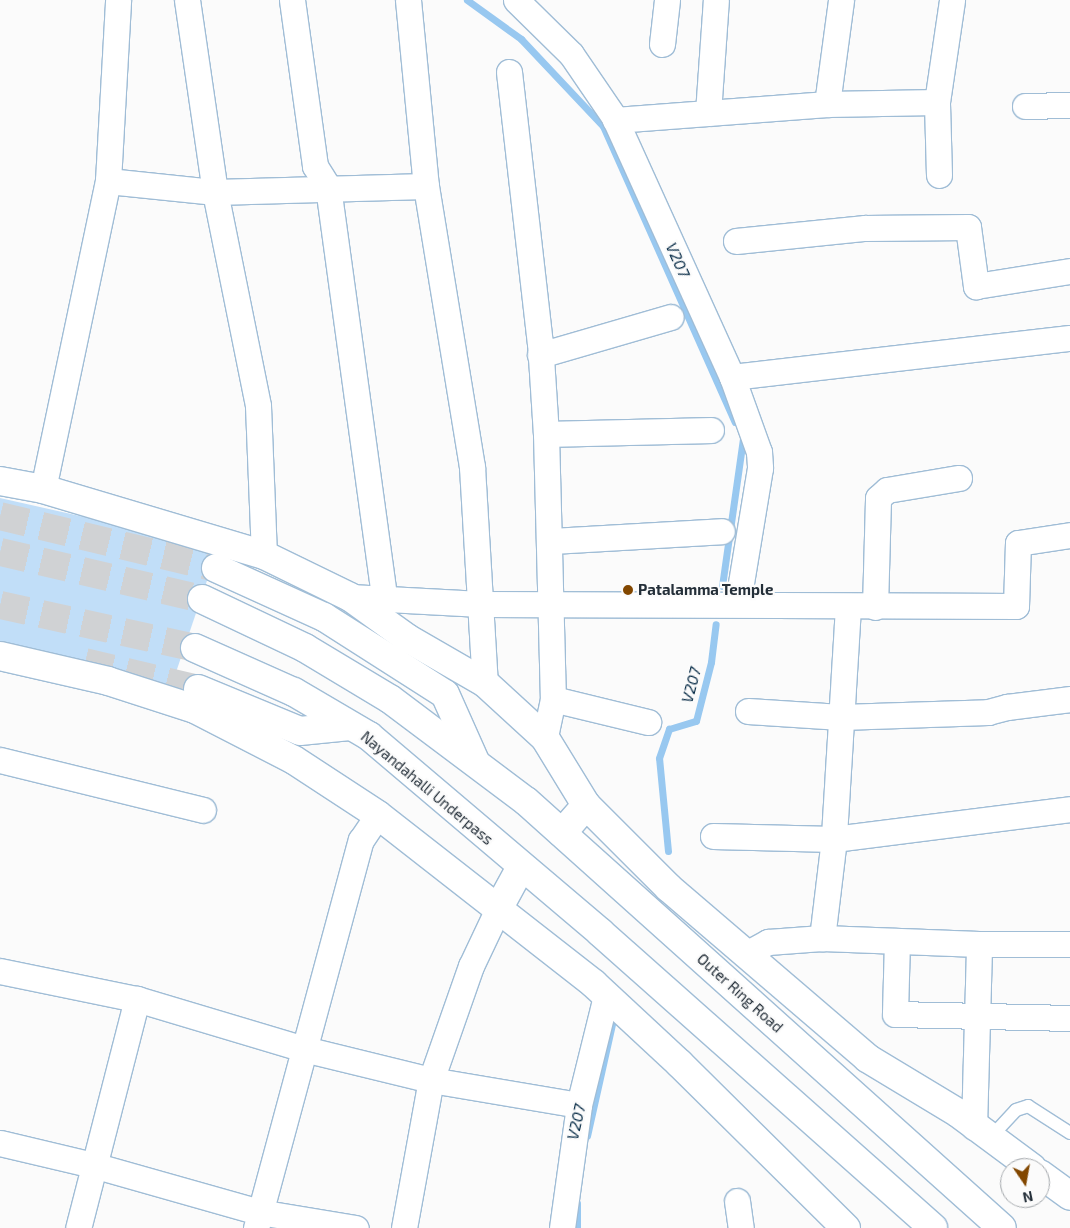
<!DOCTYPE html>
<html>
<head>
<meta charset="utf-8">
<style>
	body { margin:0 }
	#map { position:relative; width:1070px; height:1228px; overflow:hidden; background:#fbfbfb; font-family:"Exo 2",sans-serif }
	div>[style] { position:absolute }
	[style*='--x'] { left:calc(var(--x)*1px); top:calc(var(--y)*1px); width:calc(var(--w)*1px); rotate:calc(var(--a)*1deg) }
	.green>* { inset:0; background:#c1def8 }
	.stream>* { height:7px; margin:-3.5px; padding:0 3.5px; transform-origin:3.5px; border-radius:3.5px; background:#98c8f0 }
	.secondary-tunnel>* { height:28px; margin-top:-14px; transform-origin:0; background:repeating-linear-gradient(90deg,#d0d2d4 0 28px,transparent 0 42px) }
	.highway-tunnel>* { height:28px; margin-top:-14px; transform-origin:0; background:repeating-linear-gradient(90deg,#d0d2d4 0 28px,transparent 0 42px) }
	.roads { filter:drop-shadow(1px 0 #a0bdd6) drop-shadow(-1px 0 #a0bdd6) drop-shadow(0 1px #a0bdd6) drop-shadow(0 -1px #a0bdd6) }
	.lane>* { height:12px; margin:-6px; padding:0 6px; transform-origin:6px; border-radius:6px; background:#fff }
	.street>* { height:25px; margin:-12.5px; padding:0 12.5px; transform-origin:12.5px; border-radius:12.5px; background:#fff }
	.secondary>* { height:28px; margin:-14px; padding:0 14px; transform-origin:14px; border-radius:14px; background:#fff }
	.highway>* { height:28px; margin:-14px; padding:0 14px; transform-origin:14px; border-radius:14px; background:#fff }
	.dots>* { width:14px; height:14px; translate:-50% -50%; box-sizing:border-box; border:2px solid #fbfbfb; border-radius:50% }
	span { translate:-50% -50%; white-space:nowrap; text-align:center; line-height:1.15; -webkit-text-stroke:4.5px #fbfbfb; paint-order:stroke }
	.poi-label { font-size:15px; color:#242f39; font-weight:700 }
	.left { translate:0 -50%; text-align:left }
	.street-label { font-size:15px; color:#242f39 }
	.water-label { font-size:16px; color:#072b46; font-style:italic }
	.north { position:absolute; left:1000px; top:1158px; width:50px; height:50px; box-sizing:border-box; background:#fbfbfb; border:1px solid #a5a9ad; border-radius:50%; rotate:168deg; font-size:14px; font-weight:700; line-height:20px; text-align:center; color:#242f39 }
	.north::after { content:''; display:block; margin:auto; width:18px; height:22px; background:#824700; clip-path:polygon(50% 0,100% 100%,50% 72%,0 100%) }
</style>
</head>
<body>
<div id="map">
	<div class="green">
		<div style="clip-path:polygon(0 498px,151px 532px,216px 554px,171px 687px,0 648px)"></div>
	</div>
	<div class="stream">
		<div style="--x:467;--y:0;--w:67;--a:35.8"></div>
		<div style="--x:521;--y:39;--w:120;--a:46.7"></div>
		<div style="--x:603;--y:126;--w:324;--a:66"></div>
		<div style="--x:722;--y:586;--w:149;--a:-81.9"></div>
		<div style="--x:668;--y:851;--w:93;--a:-95.5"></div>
		<div style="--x:659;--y:758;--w:31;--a:-71"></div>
		<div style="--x:669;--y:729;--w:28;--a:-17"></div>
		<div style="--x:696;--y:721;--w:61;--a:-75.7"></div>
		<div style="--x:711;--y:662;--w:38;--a:-83"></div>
		<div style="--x:587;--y:1136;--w:115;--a:-77.4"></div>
		<div style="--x:577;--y:1203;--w:25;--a:90"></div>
	</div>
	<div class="secondary-tunnel">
		<div style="--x:0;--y:516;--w:222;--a:13.5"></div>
		<div style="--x:85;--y:662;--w:116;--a:13.4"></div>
	</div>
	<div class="highway-tunnel">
		<div style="--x:0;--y:552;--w:207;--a:13.1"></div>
		<div style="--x:0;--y:605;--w:200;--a:12.4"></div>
	</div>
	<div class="roads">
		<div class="lane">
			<div style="--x:990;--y:1138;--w:38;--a:-47"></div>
			<div style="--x:1016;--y:1110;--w:13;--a:-18"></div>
			<div style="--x:1028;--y:1106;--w:50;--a:32.7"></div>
		</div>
		<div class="street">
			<div style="--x:187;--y:0;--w:194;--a:81.7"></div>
			<div style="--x:215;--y:192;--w:218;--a:78.6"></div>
			<div style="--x:258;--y:406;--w:149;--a:87.7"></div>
			<div style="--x:292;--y:0;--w:168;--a:82.1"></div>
			<div style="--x:315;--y:166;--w:25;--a:58"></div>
			<div style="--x:328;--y:187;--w:415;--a:82.2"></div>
			<div style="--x:408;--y:0;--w:187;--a:84.5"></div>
			<div style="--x:426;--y:186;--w:285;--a:80.7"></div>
			<div style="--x:472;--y:467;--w:216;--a:86.6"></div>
			<div style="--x:516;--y:0;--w:77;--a:44.5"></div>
			<div style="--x:571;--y:54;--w:76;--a:55.7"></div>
			<div style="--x:614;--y:117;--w:286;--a:65.6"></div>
			<div style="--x:732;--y:377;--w:80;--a:70.2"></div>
			<div style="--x:759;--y:452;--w:16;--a:86"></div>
			<div style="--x:760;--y:468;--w:123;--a:99.4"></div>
			<div style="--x:662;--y:44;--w:44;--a:-83.5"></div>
			<div style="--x:509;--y:72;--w:272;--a:83.5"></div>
			<div style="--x:540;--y:342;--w:92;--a:86.3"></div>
			<div style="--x:546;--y:434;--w:265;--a:88.5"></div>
			<div style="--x:553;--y:699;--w:40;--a:102"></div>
			<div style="--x:827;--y:104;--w:105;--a:-82.3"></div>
			<div style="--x:1025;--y:106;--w:45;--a:-1.3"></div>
			<div style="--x:708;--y:113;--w:113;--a:-86"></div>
			<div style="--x:615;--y:120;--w:213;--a:-4.3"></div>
			<div style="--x:827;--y:104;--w:110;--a:-1"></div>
			<div style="--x:939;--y:175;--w:73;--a:-91.6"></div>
			<div style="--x:937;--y:102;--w:103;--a:-81.6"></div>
			<div style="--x:108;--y:181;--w:108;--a:5.9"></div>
			<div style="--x:215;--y:192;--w:211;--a:-1.6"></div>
			<div style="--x:736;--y:241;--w:130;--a:-5.8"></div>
			<div style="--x:865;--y:228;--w:103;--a:-0.6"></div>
			<div style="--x:968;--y:227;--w:60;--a:82.3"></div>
			<div style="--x:976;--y:286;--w:95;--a:-9.1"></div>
			<div style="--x:540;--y:355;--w:136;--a:-16.2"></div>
			<div style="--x:732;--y:377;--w:340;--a:-6.6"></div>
			<div style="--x:546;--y:434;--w:165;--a:-1.4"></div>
			<div style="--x:43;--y:489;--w:315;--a:-78.1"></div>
			<div style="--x:108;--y:181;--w:181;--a:-86.8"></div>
			<div style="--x:551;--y:541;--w:171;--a:-3.3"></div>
			<div style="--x:350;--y:597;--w:131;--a:3.1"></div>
			<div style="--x:481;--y:604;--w:535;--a:0.21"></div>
			<div style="--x:1016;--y:606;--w:63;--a:-88.2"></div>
			<div style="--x:1018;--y:543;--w:53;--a:-8.7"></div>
			<div style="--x:848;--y:607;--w:232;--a:93.5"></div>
			<div style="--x:834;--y:839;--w:238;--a:-7.2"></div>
			<div style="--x:875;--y:607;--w:109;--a:-88.4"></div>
			<div style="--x:878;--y:498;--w:12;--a:-42"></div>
			<div style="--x:887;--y:490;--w:73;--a:-9.5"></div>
			<div style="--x:553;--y:699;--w:98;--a:13.6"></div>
			<div style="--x:748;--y:711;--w:93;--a:3.7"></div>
			<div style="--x:841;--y:717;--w:147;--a:-1.9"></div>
			<div style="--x:988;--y:712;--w:20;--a:-15"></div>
			<div style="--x:1007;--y:707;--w:64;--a:-7.2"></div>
			<div style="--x:0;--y:760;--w:209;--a:13.8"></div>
			<div style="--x:713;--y:836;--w:121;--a:1.4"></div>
			<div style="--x:834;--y:839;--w:100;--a:96.9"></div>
			<div style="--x:822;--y:938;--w:157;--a:2.2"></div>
			<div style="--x:979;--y:944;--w:91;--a:0"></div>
			<div style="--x:897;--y:941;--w:73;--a:91.6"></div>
			<div style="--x:895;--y:1014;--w:175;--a:1.3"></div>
			<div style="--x:748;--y:953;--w:23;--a:-29"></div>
			<div style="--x:768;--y:942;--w:54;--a:-4.2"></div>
			<div style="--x:0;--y:971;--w:140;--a:11.6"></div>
			<div style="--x:137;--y:999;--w:236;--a:104.4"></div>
			<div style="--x:137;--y:999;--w:174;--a:16.7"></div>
			<div style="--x:304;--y:1049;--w:131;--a:13.7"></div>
			<div style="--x:431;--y:1080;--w:150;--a:9.6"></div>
			<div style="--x:974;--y:1127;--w:183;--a:-88.4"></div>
			<div style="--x:0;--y:1143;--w:96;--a:13.3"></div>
			<div style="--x:93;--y:1165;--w:173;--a:15.8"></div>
			<div style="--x:259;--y:1212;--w:98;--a:9.4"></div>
			<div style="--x:737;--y:1201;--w:27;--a:82"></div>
			<div style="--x:256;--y:1228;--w:402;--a:-74.9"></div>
			<div style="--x:361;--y:840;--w:30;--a:-56"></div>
			<div style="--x:404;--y:1228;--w:150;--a:-79.7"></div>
			<div style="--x:431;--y:1080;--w:121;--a:-70.7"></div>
			<div style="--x:471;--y:966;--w:61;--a:-64.7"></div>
			<div style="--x:562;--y:1228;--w:124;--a:-82.1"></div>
			<div style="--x:579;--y:1105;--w:112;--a:-76.1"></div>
		</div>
		<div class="secondary">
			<div style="--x:0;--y:481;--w:44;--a:10.5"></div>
			<div style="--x:43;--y:489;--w:231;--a:16.6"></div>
			<div style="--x:264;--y:555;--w:96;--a:26"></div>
			<div style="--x:350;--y:597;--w:70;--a:35.7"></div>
			<div style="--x:407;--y:638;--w:90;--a:30"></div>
			<div style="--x:485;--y:683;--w:81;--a:42.5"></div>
			<div style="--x:545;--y:738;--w:79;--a:58.5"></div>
			<div style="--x:586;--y:805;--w:117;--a:45"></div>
			<div style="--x:669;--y:888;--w:261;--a:40.6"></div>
			<div style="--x:867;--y:1058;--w:106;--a:31.1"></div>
			<div style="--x:958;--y:1113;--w:92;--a:36.6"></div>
			<div style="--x:216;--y:568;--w:119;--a:24.4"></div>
			<div style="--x:324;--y:617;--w:143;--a:32.5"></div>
			<div style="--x:445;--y:694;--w:73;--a:65.9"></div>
			<div style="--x:0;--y:656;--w:111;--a:13"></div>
			<div style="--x:108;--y:681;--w:91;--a:17.8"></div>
			<div style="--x:195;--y:709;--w:111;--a:27.3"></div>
			<div style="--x:294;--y:760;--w:100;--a:33.2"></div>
			<div style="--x:378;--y:815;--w:274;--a:38"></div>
			<div style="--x:594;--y:984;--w:116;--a:42.9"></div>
			<div style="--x:679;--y:1063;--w:235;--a:44.7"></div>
			<div style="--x:198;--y:689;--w:110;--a:22.4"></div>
			<div style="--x:300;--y:731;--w:50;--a:-5.7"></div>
			<div style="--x:1040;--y:1174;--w:37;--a:36"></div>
		</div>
		<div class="highway">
			<div style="--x:202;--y:599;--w:114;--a:25.4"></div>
			<div style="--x:305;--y:648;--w:99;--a:31"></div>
			<div style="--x:390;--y:699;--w:170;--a:36.9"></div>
			<div style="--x:526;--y:801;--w:639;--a:41.89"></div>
			<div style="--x:195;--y:648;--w:108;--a:24"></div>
			<div style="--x:294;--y:692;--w:87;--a:30.4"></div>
			<div style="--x:369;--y:736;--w:304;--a:40.3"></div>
			<div style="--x:601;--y:933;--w:444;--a:41.6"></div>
			<div style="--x:562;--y:833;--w:37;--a:-49"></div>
			<div style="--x:497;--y:911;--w:50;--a:-61.4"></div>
		</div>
	</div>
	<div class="dots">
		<div style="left:628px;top:590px;background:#824700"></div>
	</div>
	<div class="poi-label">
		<span class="left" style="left:638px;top:590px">Patalamma Temple</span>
	</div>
	<div class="street-label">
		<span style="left:427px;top:788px;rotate:40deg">Nayandahalli Underpass</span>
		<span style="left:740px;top:993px;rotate:42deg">Outer Ring Road</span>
	</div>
	<div class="water-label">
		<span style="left:678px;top:260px;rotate:66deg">V207</span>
		<span style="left:691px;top:685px;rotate:-75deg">V207</span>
		<span style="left:576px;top:1122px;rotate:-77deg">V207</span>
	</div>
	<div class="north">N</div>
</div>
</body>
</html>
